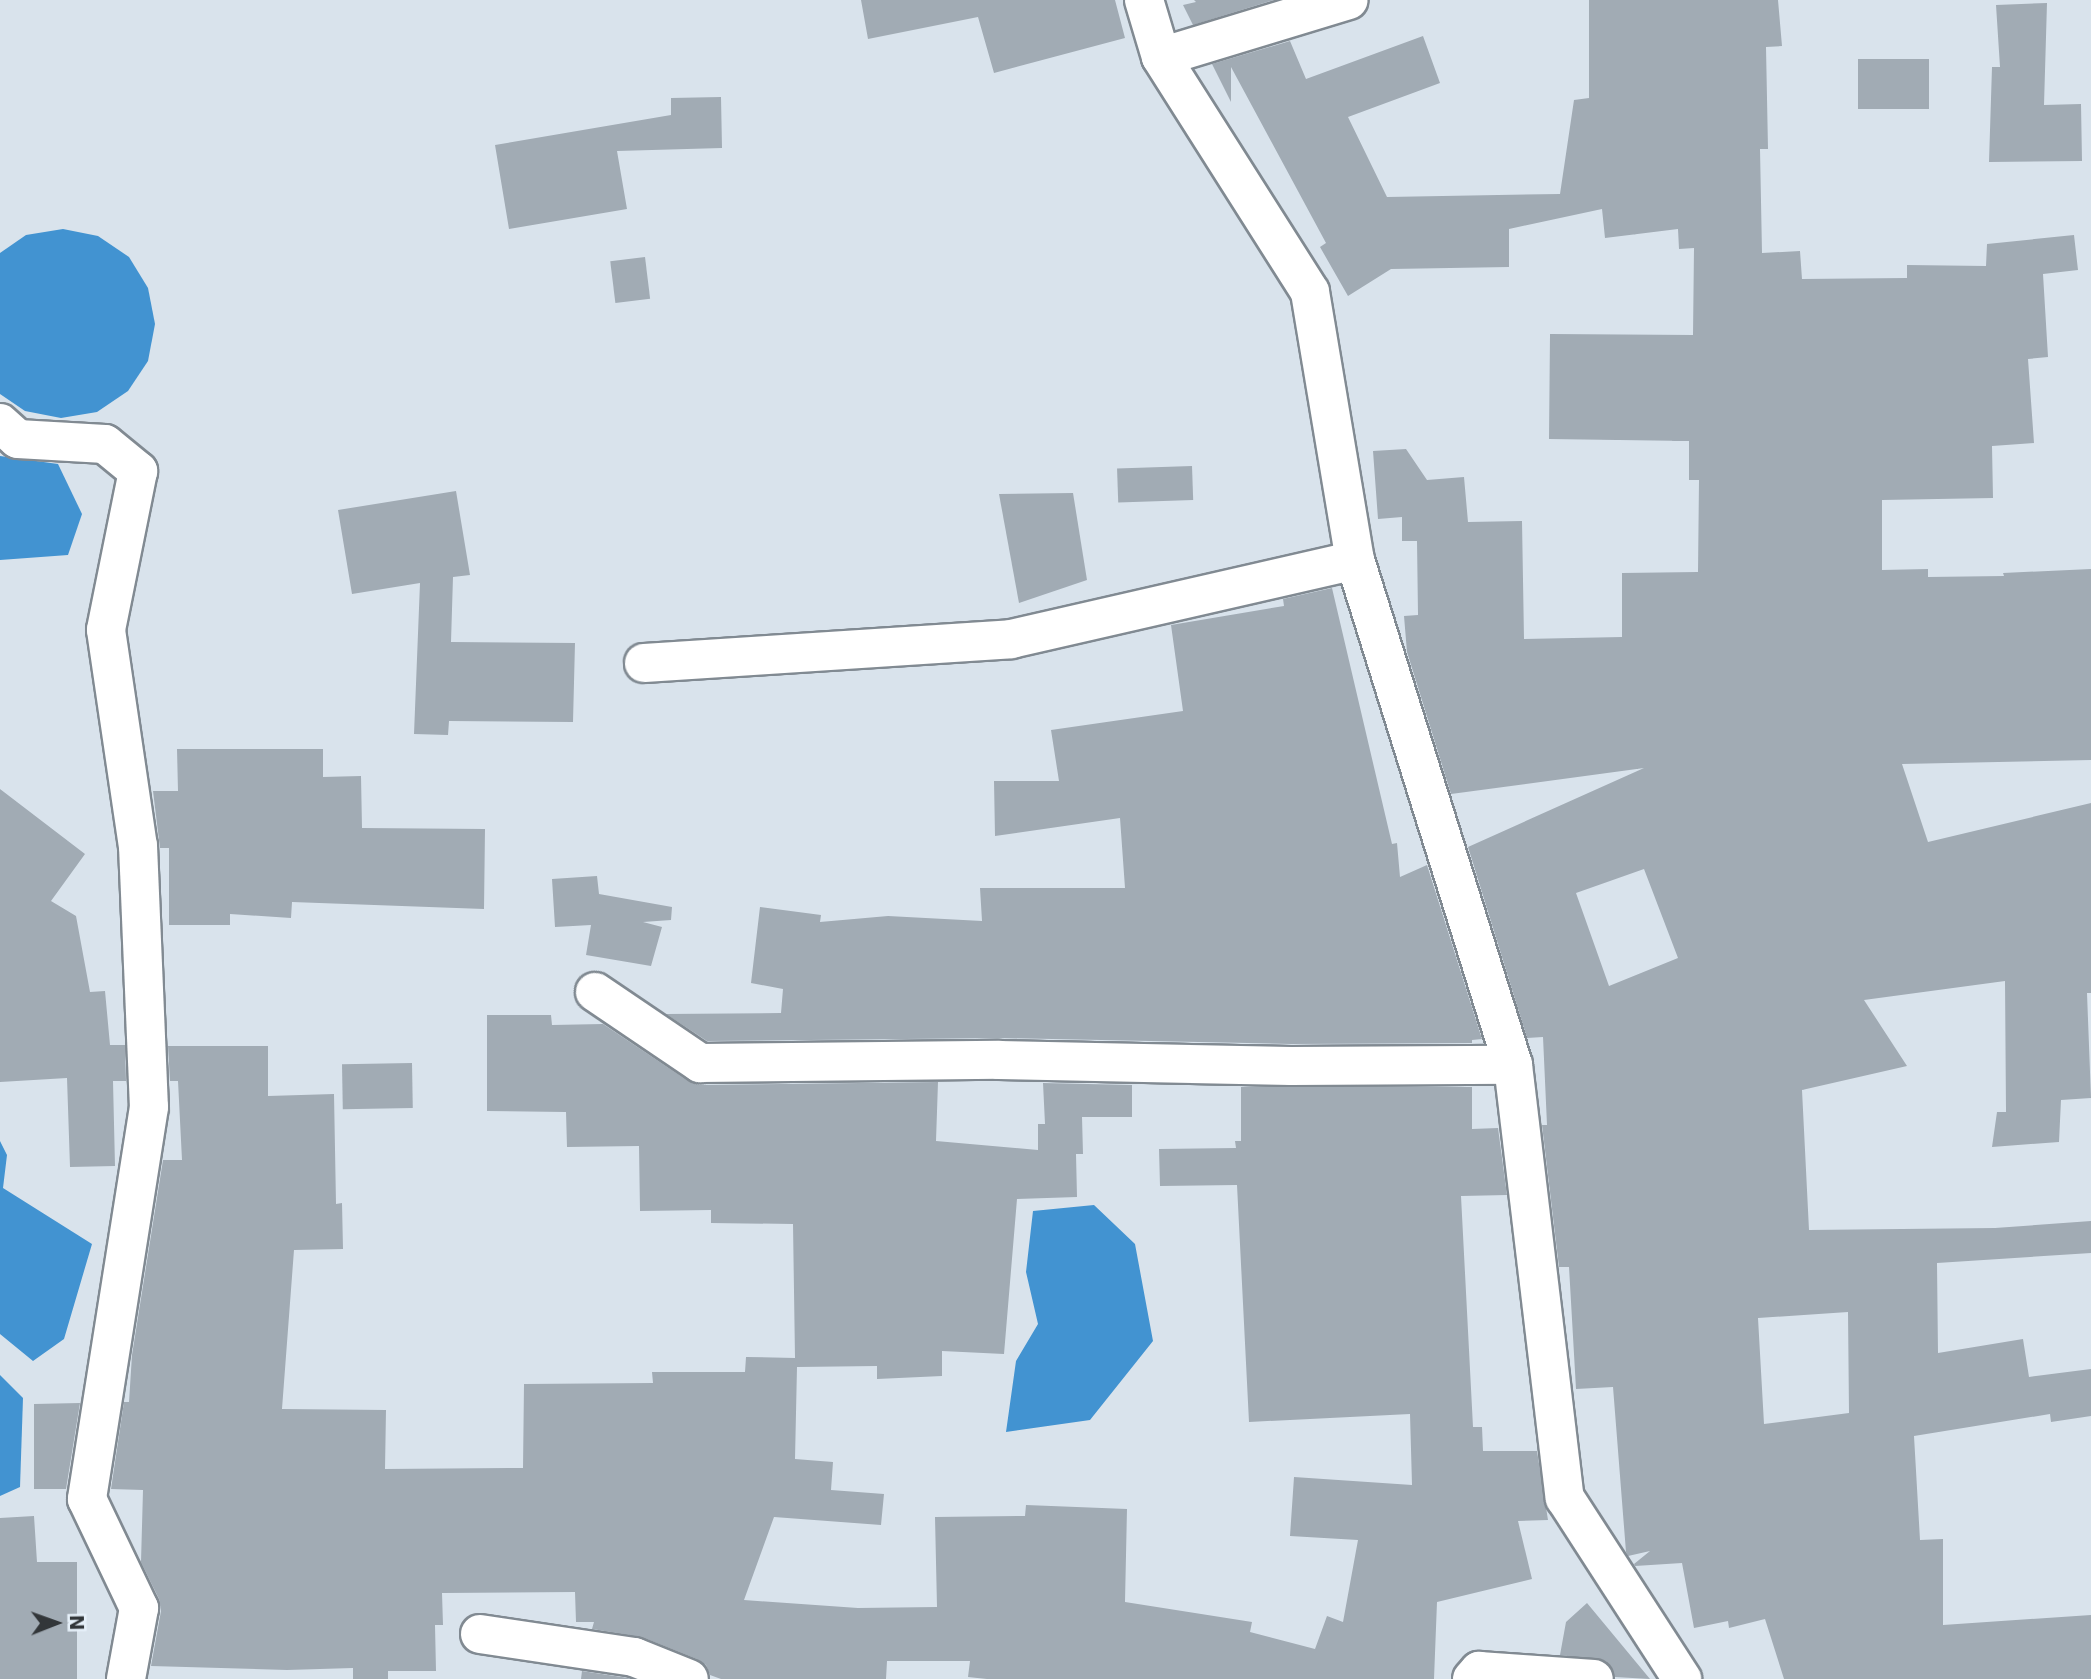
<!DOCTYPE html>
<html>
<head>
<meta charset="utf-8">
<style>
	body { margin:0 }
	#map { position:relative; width:2091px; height:1679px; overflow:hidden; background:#d9e3ec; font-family:"DejaVu Sans",sans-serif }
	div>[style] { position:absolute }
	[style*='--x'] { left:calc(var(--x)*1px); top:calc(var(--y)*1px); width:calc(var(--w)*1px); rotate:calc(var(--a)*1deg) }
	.water>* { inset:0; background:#4293d1 }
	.building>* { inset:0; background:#a1abb4; transform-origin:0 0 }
	.roads { filter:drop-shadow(2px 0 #818a92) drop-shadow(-2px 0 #818a92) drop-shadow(0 2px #818a92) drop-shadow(0 -2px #818a92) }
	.street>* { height:38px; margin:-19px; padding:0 19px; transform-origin:19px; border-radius:19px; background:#fff }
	span { translate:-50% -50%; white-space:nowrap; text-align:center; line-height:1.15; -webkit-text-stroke:6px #e6f0f9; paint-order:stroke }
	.north { position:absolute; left:21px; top:1588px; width:70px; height:70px; -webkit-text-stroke:5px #e6f0f9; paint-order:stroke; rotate:89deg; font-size:19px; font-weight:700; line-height:28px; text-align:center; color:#323639 }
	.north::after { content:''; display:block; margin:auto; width:24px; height:32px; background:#323639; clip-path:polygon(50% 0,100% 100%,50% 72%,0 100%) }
</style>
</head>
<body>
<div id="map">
	<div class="water">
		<div style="clip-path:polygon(63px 229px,98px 236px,129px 257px,148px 288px,155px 324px,148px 361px,128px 391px,97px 412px,61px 418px,25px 411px,0 394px,0 253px,26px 235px)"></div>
		<div style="clip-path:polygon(0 456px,58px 464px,82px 514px,68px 555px,0 560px)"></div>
		<div style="clip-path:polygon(0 1141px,7px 1155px,3px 1188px,92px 1244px,64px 1339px,33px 1361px,0 1334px)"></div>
		<div style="clip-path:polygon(1094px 1205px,1135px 1244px,1153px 1341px,1090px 1420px,1006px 1432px,1016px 1361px,1038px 1324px,1026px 1272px,1033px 1211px)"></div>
		<div style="clip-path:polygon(0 1375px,23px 1398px,20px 1487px,0 1496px)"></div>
	</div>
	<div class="building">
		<div style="clip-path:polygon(861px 0,1115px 0,1125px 38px,994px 73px,978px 17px,868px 39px)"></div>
		<div style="clip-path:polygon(1194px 0,1274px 0,1193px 25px,1183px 5px,1196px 2px)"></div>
		<div style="clip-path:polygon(evenodd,1589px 0,1778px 0,1782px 46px,1766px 47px,1768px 149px,1760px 149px,1762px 253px,1800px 251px,1802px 279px,1907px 278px,1907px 265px,1986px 266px,1987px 244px,2074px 235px,2078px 270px,2043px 274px,2048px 357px,2028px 359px,2034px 443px,1992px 446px,1993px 498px,1882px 500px,1882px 570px,1928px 569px,1928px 577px,2004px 576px,2003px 573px,2091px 569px,2091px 760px,1902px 764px,1928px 842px,2091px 803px,2091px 993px,2087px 993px,2091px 1098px,2061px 1100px,2059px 1142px,1992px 1147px,1997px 1112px,2006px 1112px,2005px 981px,1864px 1000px,1907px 1066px,1802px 1090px,1809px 1230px,1995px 1228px,2091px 1221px,2091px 1253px,1937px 1263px,1938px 1353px,2023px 1339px,2029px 1377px,2091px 1369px,2091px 1416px,2051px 1422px,2050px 1414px,1914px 1436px,1920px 1540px,1943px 1539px,1943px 1625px,2091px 1615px,2091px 1679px,1784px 1679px,1765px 1619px,1729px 1628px,1728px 1621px,1694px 1628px,1682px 1563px,1635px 1566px,1634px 1564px,1650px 1551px,1628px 1556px,1626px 1552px,1613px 1387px,1576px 1389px,1569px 1267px,1559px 1267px,1542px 1125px,1547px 1125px,1543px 1037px,1527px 1038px,1468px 847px,1644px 768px,1451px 794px,1407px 652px,1404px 616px,1418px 615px,1417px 541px,1402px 541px,1402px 517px,1378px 519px,1373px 451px,1406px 449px,1427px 480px,1464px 477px,1468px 522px,1522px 521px,1524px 639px,1622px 637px,1622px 573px,1698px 572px,1699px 480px,1689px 480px,1689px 441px,1549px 439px,1550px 334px,1693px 335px,1694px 248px,1679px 249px,1678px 229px,1605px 238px,1602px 209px,1509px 229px,1509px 267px,1391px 269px,1348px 296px,1320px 247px,1326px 243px,1231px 67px,1231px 102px,1212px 64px,1290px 41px,1306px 79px,1423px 36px,1440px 83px,1348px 117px,1387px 197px,1560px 194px,1574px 100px,1589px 98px,1589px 0,1644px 869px,1678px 958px,1609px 986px,1576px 893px,1644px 869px,1589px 0,1848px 1312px,1849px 1413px,1764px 1424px,1758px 1318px,1848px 1312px)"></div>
		<div style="clip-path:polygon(2047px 3px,2044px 105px,2081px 104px,2082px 161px,1989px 162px,1992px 67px,2000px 67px,1996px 5px)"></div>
		<div style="left:1858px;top:59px;width:71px;height:50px"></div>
		<div style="clip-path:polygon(721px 97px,722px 148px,617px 151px,627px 209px,509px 229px,495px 145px,671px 115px,671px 98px)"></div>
		<div style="left:645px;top:257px;width:42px;height:35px;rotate:83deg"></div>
		<div style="left:1192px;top:466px;width:34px;height:75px;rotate:88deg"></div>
		<div style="clip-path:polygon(456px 491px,470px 575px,453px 577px,451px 642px,575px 643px,573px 722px,449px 721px,448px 735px,414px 734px,420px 583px,352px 594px,338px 510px)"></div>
		<div style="clip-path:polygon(1073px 493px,1087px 580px,1019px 603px,999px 494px)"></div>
		<div style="clip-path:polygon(1332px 588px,1392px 844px,1397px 843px,1400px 877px,1427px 865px,1482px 1039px,1472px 1040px,1472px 1043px,1291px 1044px,999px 1038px,707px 1041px,666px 1014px,781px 1013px,783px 989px,751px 983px,760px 907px,821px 915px,820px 922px,888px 916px,982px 921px,980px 888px,1125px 888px,1120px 818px,995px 836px,994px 781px,1059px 781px,1051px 730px,1183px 711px,1171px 625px,1284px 606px,1283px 599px)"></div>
		<div style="clip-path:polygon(177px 749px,323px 749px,323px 777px,361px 776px,362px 828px,485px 829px,484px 909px,292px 902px,291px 918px,230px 914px,230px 925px,169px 925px,169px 848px,160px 848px,153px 791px,178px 791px)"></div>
		<div style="clip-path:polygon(0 789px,85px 854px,51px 901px,76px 916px,90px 992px,105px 991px,110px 1045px,125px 1045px,126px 1081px,113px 1081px,115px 1166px,70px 1167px,67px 1078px,0 1082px)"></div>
		<div style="clip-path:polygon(597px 876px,599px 894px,672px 907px,671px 920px,643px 922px,662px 927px,651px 966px,586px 955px,591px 925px,555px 927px,552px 879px)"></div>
		<div style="clip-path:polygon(487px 1015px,551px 1015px,552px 1025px,603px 1024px,688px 1081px,700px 1085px,938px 1082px,936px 1141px,1038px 1150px,1038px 1124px,1045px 1124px,1043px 1083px,1132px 1085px,1132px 1117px,1082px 1117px,1083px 1154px,1076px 1154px,1077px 1197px,1017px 1199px,1004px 1354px,942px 1351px,942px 1376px,877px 1379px,877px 1366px,797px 1367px,795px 1459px,833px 1462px,831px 1490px,884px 1494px,881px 1525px,774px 1517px,744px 1600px,858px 1608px,937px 1607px,935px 1517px,1025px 1516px,1026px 1505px,1127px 1509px,1125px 1602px,1252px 1622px,1250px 1632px,1315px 1649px,1327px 1616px,1343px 1622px,1358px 1540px,1290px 1536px,1294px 1477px,1412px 1485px,1410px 1414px,1249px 1422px,1237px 1185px,1160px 1186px,1159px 1149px,1236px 1148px,1235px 1141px,1241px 1141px,1241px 1087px,1472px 1087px,1472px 1129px,1498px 1128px,1507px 1195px,1461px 1196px,1473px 1427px,1482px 1427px,1483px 1451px,1537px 1451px,1548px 1520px,1518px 1521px,1532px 1579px,1437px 1602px,1434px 1679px,987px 1679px,968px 1677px,970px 1661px,887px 1661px,886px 1679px,721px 1679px,710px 1675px,706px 1665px,697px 1659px,642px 1637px,592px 1629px,594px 1622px,576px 1622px,575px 1592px,442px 1593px,443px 1625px,435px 1625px,436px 1671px,388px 1671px,388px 1679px,353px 1679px,353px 1668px,287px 1670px,151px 1666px,161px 1611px,159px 1599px,141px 1562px,143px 1490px,111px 1489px,124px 1402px,129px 1402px,132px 1355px,163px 1160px,182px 1160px,178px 1081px,170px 1081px,168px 1046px,268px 1046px,268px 1096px,334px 1094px,336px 1204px,342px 1203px,343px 1249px,294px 1250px,282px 1409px,386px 1410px,385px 1469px,523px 1468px,524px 1384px,653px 1383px,652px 1372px,745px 1372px,746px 1357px,795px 1358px,793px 1224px,711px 1223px,711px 1210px,640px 1211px,639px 1146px,567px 1147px,566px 1112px,487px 1111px)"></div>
		<div style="left:412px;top:1063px;width:45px;height:70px;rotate:89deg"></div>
		<div style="clip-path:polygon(80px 1403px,66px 1489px,34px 1489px,34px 1404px)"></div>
		<div style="clip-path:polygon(34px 1516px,37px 1562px,77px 1562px,77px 1679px,0 1679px,0 1518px)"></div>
		<div style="clip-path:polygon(1587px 1603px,1650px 1679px,1615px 1677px,1606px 1661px,1560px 1655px,1566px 1622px)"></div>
		<div style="clip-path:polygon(582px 1671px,628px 1678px,630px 1679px,581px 1679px)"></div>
	</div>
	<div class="roads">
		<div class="street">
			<div style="--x:1144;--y:0;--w:59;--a:73.4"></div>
			<div style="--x:1161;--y:57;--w:278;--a:57.6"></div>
			<div style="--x:1310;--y:292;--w:272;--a:80.5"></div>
			<div style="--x:1355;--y:560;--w:529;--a:72.63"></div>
			<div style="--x:1513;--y:1065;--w:436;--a:83.2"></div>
			<div style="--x:1565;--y:1498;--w:216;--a:57.1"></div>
			<div style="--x:1161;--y:57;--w:196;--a:-16.9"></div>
			<div style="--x:0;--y:423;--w:24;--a:42"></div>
			<div style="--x:18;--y:439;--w:87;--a:3.3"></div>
			<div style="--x:105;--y:444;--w:43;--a:39.3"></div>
			<div style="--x:138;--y:471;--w:162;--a:101.4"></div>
			<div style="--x:106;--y:630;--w:218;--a:81.6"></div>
			<div style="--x:138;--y:846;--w:261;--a:87.6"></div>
			<div style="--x:149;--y:1107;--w:397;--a:99"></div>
			<div style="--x:87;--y:1499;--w:121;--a:64.5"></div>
			<div style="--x:139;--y:1608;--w:72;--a:100.4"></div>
			<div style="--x:644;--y:663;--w:368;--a:-3.7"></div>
			<div style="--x:1011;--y:639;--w:353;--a:-12.9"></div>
			<div style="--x:595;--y:992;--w:127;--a:34.1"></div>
			<div style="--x:700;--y:1063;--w:299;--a:-0.6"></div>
			<div style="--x:999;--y:1060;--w:292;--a:1.2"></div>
			<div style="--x:1291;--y:1066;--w:222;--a:-0.3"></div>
			<div style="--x:480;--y:1634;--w:156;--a:8.5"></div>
			<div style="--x:634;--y:1657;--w:59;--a:21.8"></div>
			<div style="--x:1472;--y:1679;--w:11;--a:-49"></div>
			<div style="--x:1479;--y:1671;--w:115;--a:4"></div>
		</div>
	</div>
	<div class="north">N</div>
</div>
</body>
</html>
